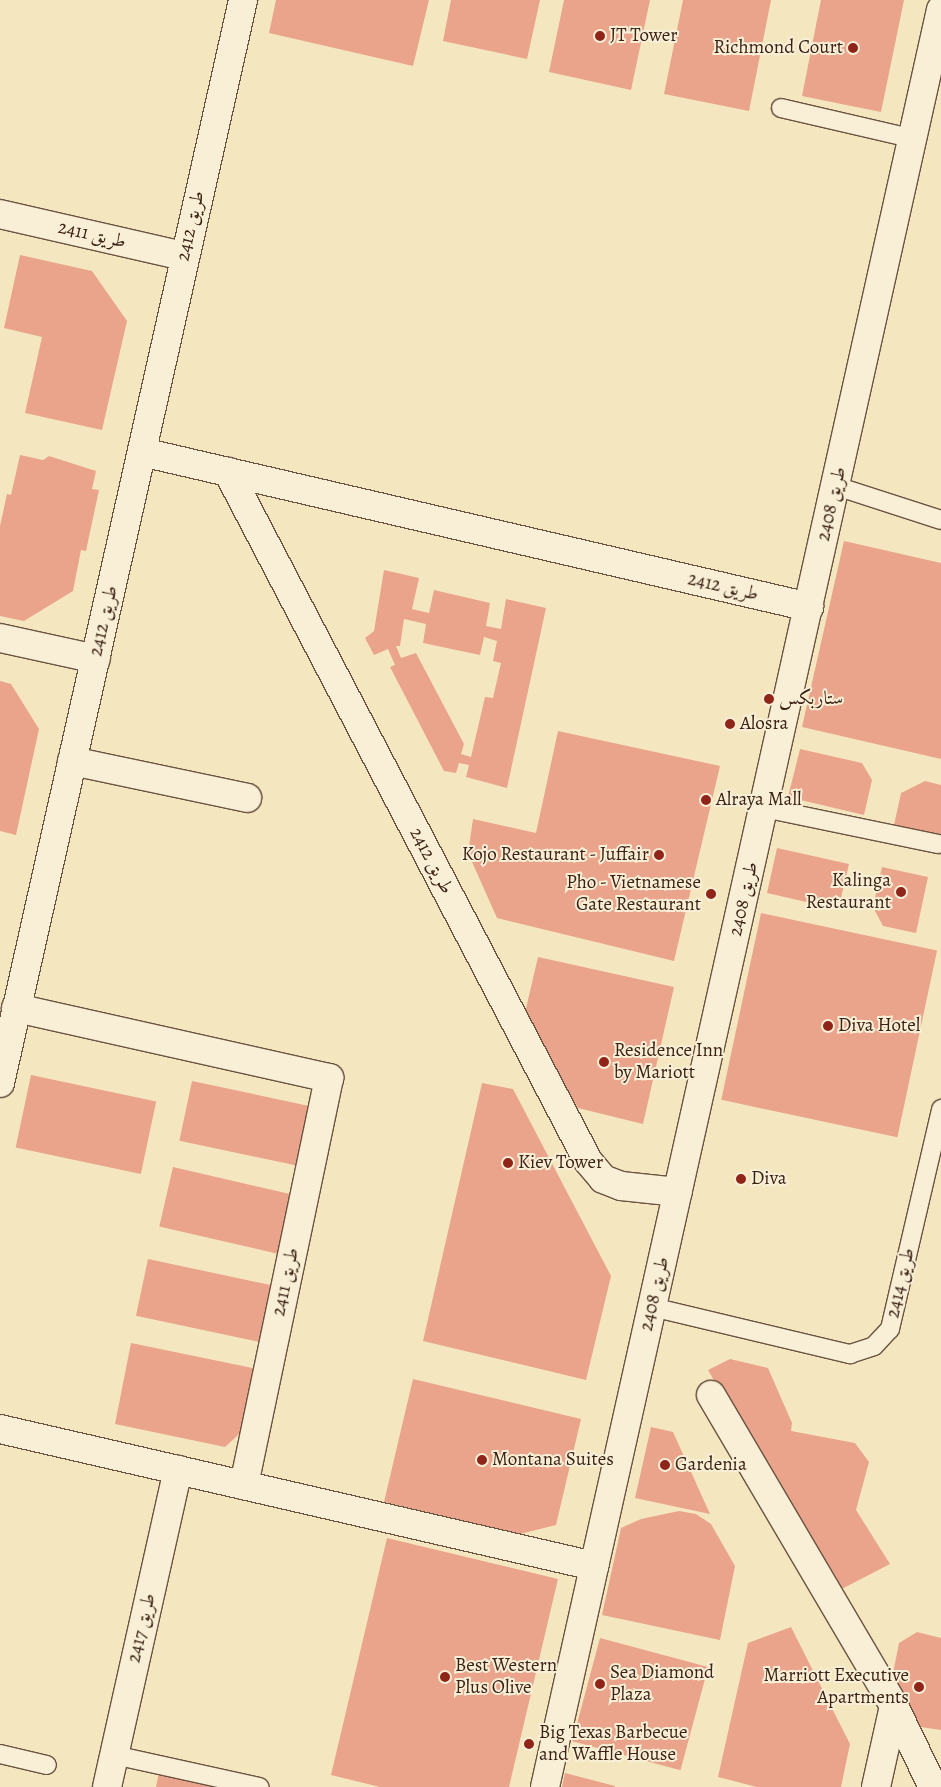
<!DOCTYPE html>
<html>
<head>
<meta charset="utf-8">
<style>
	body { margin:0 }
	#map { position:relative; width:941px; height:1787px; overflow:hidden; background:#f4e7c0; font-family:Alegreya,Amiri,serif }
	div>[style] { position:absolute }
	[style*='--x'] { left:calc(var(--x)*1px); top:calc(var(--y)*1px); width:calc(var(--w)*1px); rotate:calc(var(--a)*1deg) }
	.building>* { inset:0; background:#eaa48c; transform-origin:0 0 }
	.roads { filter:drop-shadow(1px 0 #6a5340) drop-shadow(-1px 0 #6a5340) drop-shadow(0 1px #6a5340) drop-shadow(0 -1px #6a5340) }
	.service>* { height:18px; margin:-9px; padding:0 9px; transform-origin:9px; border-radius:9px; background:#f8efd6 }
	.minor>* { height:28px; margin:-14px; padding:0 14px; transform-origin:14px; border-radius:14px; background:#f8efd6 }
	.dots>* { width:14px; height:14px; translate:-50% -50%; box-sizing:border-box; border:2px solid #f8efd6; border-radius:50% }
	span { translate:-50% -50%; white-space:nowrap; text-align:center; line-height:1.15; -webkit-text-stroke:4px #f8efd6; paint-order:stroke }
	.poi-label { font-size:19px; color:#3c2215 }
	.left { translate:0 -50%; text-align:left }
	.right { translate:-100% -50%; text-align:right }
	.street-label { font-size:19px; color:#3c2215 }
</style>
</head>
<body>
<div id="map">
	<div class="building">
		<div style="clip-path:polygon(276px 0,429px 0,413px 66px,269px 33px)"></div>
		<div style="clip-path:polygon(451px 0,540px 0,527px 59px,443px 41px)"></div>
		<div style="clip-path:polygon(564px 0,650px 0,631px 90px,549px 72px)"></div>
		<div style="clip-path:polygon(683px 0,771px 0,749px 111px,664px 94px)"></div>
		<div style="clip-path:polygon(821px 0,904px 0,881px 112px,802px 96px)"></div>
		<div style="clip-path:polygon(20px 255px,92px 271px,127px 321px,102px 430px,25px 413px,42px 337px,4px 328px)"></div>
		<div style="clip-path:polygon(20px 455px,43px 460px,49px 456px,96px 471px,92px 489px,99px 490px,86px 551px,81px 550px,73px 591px,24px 621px,0 616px,0 526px,7px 494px,11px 495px)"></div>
		<div style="clip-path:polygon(844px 541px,941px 563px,941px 759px,802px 727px)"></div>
		<div style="clip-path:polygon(evenodd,384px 570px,419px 578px,412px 609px,429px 613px,434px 590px,490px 603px,486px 626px,501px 629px,506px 599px,546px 608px,507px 788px,466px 777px,469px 765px,459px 763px,456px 773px,444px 771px,390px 667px,395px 665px,388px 649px,374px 655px,365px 638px,374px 631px,384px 570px,404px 619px,426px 624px,423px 643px,480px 655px,484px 637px,497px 641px,493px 661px,501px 663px,493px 698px,485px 697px,471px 757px,461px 754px,464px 744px,416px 653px,401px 658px,396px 646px,400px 646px,404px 619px)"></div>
		<div style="clip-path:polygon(0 681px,11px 684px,39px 729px,16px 835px,0 831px)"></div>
		<div style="clip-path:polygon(558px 731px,720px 766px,674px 961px,497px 918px,468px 853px,473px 819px,536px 833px)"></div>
		<div style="clip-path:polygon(800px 749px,862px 763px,872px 780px,864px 815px,788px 797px)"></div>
		<div style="clip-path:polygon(925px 781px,941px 785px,941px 836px,894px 825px,901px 793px)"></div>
		<div style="clip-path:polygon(777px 848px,849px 864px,841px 898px,824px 906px,767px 893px)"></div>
		<div style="clip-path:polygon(882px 867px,928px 877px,916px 933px,883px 926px,873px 907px)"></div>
		<div style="left:761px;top:913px;width:180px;height:191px;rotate:12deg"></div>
		<div style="clip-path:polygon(538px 957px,674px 987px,643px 1124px,578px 1108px,524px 1017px)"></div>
		<div style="left:31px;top:1075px;width:128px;height:74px;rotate:12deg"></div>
		<div style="left:192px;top:1081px;width:121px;height:61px;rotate:12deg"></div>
		<div style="clip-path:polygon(482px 1083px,513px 1089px,611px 1276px,586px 1380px,423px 1341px)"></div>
		<div style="left:173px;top:1167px;width:121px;height:61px;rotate:13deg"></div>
		<div style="left:148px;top:1259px;width:129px;height:58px;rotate:12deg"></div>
		<div style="clip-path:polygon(131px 1343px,257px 1369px,250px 1424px,225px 1447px,115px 1424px)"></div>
		<div style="clip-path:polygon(730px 1359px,768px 1368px,792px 1423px,791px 1431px,855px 1443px,869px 1462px,856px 1510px,890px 1564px,834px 1593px,708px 1370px)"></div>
		<div style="clip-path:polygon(413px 1379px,581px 1419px,556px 1525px,520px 1534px,384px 1502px)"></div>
		<div style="clip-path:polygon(651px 1427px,673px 1432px,710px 1514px,635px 1498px)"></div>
		<div style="clip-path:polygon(679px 1511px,696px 1514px,711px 1524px,735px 1566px,720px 1640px,602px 1615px,621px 1528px,641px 1519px)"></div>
		<div style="clip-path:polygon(387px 1538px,558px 1579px,509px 1787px,380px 1787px,331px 1775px)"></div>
		<div style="clip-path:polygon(791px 1627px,850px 1744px,841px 1787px,757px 1787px,718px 1777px,748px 1643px)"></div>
		<div style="clip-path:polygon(917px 1632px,941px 1638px,941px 1730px,907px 1725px,895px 1695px,899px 1680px,892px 1678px,899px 1643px)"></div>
		<div style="left:600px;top:1638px;width:112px;height:107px;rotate:15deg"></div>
		<div style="clip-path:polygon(159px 1772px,226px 1787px,156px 1787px)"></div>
		<div style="clip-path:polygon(565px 1773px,615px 1786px,615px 1787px,562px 1787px)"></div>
	</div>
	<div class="roads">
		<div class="service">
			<div style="--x:781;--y:108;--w:137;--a:13.1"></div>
			<div style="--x:836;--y:486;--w:110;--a:17.9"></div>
			<div style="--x:764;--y:808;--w:178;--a:11.7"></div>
			<div style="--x:652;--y:1307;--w:204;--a:13.4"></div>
			<div style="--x:850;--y:1354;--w:25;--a:-18"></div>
			<div style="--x:874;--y:1346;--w:23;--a:-47"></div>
			<div style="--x:890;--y:1329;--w:226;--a:-76.9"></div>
			<div style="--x:0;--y:1754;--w:48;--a:13.2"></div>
			<div style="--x:114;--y:1755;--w:149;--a:12.4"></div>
		</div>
		<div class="minor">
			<div style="--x:0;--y:214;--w:188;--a:12.9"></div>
			<div style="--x:142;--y:452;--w:685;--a:13.08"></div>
			<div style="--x:228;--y:472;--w:777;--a:62.41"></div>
			<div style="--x:588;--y:1161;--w:23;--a:50"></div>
			<div style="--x:603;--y:1179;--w:19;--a:21"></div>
			<div style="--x:621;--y:1186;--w:57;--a:6"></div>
			<div style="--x:0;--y:638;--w:98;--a:12.3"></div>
			<div style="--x:72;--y:761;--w:179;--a:11.9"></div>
			<div style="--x:16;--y:1008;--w:321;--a:12.6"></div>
			<div style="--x:329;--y:1078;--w:416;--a:101.8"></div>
			<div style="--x:0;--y:1083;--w:1110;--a:-77.35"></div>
			<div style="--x:711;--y:1395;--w:361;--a:59.5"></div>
			<div style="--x:894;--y:1706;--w:90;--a:64.3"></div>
			<div style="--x:0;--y:1429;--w:610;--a:12.99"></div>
			<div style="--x:107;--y:1787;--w:325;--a:-77.4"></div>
			<div style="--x:545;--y:1787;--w:1821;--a:-77.44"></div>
			<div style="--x:876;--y:1787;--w:83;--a:-77.5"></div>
		</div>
	</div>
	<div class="dots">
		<div style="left:600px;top:36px;background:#8f2418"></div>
		<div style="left:853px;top:48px;background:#8f2418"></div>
		<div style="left:769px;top:699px;background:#8f2418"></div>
		<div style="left:730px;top:724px;background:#8f2418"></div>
		<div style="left:706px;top:800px;background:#8f2418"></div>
		<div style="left:659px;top:855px;background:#8f2418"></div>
		<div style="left:901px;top:892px;background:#8f2418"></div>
		<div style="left:711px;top:894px;background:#8f2418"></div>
		<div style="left:828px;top:1026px;background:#8f2418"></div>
		<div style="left:604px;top:1062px;background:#8f2418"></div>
		<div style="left:508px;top:1163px;background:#8f2418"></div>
		<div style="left:741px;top:1179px;background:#8f2418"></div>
		<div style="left:482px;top:1460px;background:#8f2418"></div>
		<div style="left:665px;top:1465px;background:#8f2418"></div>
		<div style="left:445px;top:1677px;background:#8f2418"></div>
		<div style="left:600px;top:1684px;background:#8f2418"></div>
		<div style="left:919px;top:1687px;background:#8f2418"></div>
		<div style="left:529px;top:1744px;background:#8f2418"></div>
	</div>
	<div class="poi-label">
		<span class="left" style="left:610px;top:36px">JT Tower</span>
		<span class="right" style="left:843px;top:48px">Richmond Court</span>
		<span class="left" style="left:779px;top:699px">ستاربكس</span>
		<span class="left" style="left:740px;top:724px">Alosra</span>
		<span class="left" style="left:716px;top:800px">Alraya Mall</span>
		<span class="right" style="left:649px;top:855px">Kojo Restaurant - Juffair</span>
		<span class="right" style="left:891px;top:892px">Kalinga<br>Restaurant</span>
		<span class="right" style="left:701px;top:894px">Pho - Vietnamese<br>Gate Restaurant</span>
		<span class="left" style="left:838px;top:1026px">Diva Hotel</span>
		<span class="left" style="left:614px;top:1062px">Residence Inn<br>by Mariott</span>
		<span class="left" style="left:518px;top:1163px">Kiev Tower</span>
		<span class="left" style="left:751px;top:1179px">Diva</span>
		<span class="left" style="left:492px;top:1460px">Montana Suites</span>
		<span class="left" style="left:675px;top:1465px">Gardenia</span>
		<span class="left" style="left:455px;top:1677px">Best Western<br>Plus Olive</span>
		<span class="left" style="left:610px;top:1684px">Sea Diamond<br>Plaza</span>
		<span class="right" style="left:909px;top:1687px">Marriott Executive<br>Apartments</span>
		<span class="left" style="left:539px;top:1744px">Big Texas Barbecue<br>and Waffle House</span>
	</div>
	<div class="street-label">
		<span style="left:191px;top:226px;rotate:-77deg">طريق 2412</span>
		<span style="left:92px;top:235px;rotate:13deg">طريق 2411</span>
		<span style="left:832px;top:504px;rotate:-77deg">طريق 2408</span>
		<span style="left:723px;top:587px;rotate:13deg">طريق 2412</span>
		<span style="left:104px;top:621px;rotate:-77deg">طريق 2412</span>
		<span style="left:431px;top:861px;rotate:62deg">طريق 2412</span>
		<span style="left:744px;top:899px;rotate:-77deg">طريق 2408</span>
		<span style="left:286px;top:1282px;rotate:-78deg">طريق 2411</span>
		<span style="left:901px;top:1283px;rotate:-77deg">طريق 2414</span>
		<span style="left:655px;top:1294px;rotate:-77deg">طريق 2408</span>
		<span style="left:142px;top:1628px;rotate:-77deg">طريق 2417</span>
	</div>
</div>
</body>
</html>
